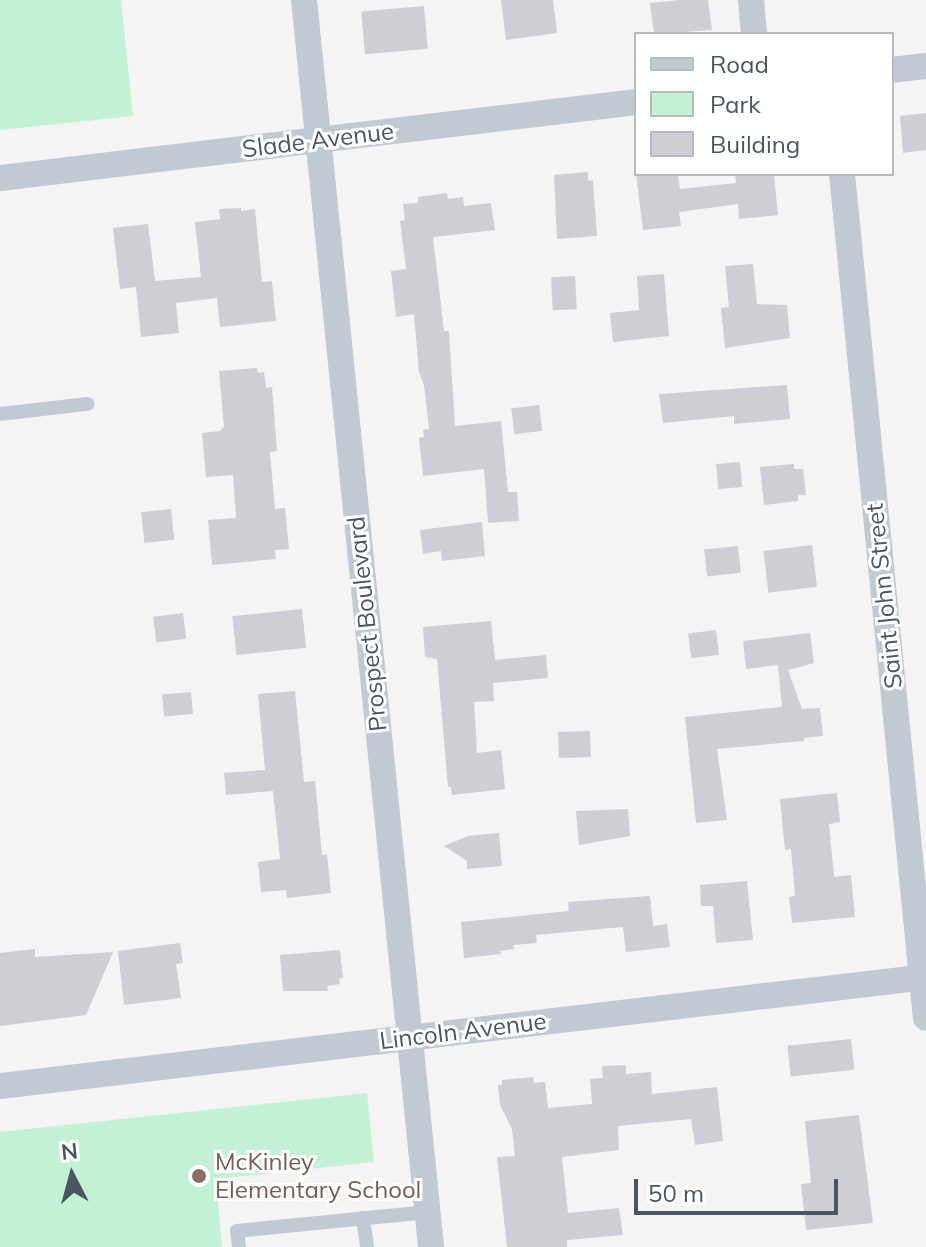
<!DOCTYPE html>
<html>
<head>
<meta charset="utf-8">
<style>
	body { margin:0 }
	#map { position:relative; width:926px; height:1247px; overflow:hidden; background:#f5f3f3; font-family:Mulish,sans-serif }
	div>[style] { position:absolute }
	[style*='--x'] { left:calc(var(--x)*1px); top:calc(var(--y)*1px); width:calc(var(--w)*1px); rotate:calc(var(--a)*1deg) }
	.green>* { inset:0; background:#c3f1d5 }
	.building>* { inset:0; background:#cdcfd5; transform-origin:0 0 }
	.service>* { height:14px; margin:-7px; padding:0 7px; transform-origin:7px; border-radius:7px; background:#c1cad2 }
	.minor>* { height:26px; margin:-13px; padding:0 13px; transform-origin:13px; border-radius:13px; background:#c1cad2 }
	.dots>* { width:22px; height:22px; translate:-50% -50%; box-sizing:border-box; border:4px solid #fff; border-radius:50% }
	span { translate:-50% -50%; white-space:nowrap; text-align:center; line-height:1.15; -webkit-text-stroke:6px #fff; paint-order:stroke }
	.street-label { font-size:24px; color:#4a5661 }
	.education-label { font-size:24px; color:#785e54 }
	.left { translate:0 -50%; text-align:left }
	.legend { position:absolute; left:634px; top:32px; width:260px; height:144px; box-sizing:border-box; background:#fff; border:2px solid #b7bbc0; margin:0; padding:10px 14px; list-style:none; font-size:24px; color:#4a5661 }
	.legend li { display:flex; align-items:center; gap:16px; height:40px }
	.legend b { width:40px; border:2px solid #b7bbc0 }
	.north { position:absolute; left:32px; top:1135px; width:80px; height:80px; -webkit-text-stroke:6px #fff; paint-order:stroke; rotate:354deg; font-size:22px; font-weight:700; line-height:32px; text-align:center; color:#4a5661 }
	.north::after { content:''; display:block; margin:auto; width:28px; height:36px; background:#4a5661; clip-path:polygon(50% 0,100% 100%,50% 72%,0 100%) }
	.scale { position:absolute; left:634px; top:1179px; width:204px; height:36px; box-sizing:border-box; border:4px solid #4a5661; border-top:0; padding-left:10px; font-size:24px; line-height:28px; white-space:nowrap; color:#4a5661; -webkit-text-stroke:6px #fff; paint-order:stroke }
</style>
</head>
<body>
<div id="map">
	<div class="green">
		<div style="clip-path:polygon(0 0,121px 0,133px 116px,0 130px)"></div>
		<div style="clip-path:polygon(367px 1093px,374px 1162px,216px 1179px,222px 1247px,0 1247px,0 1132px)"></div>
	</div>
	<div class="building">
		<div style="clip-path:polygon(501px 0,553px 0,557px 33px,506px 40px)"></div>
		<div style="clip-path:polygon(680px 0,708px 0,712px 30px,654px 34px,650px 3px)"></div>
		<div style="left:424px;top:6px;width:43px;height:63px;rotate:85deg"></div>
		<div style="clip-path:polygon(926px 113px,926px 150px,903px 153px,900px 116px)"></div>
		<div style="clip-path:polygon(588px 172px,588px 181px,593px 180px,597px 236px,557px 239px,554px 175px)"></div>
		<div style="clip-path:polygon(636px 174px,678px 174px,680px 189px,736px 183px,735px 174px,774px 174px,778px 215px,739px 219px,738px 204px,679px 212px,681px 226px,643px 230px)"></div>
		<div style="clip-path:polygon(447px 193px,448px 199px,463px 197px,464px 206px,491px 203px,495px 230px,433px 237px,444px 331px,449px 331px,455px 426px,501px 421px,508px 492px,517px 492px,519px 521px,488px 523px,484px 469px,423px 476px,419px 438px,424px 437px,423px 430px,429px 429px,424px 385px,419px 372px,414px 314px,396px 317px,391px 271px,406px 269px,400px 221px,405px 220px,403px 204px,418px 203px,418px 197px)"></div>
		<div style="clip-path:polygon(241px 208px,241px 211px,255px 209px,262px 282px,272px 281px,276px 321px,220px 327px,217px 298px,176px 303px,179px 333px,141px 337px,136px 287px,120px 289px,113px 228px,148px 224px,155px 281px,201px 277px,195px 222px,220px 219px,219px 209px)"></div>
		<div style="clip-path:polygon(753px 264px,757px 304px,787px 305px,790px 338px,725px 348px,721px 308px,729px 307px,725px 266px)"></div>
		<div style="clip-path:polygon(664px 274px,669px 336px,613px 342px,610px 313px,639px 310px,637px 276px)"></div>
		<div style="left:575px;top:276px;width:33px;height:24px;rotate:87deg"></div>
		<div style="clip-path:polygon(257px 368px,258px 373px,264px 372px,266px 388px,272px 387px,277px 451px,270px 452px,275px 509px,285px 508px,289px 549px,275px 550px,276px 559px,212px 565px,208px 520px,236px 518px,233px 475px,206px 477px,202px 433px,220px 431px,224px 427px,219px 371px)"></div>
		<div style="clip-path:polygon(787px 385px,790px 419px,734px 424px,734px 416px,663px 423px,659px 394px)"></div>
		<div style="left:539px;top:405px;width:26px;height:28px;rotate:83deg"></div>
		<div style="left:740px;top:462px;width:25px;height:24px;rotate:85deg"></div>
		<div style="clip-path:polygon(794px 464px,794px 469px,803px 469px,806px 495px,798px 495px,798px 501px,764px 505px,760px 467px)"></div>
		<div style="left:171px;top:509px;width:31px;height:30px;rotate:84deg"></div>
		<div style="clip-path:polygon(482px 522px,485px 556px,442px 561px,441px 551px,423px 554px,420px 530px)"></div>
		<div style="left:812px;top:545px;width:42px;height:49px;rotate:83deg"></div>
		<div style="left:738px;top:546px;width:27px;height:34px;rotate:84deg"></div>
		<div style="left:302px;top:609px;width:39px;height:70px;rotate:84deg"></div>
		<div style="left:183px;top:613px;width:26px;height:30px;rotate:83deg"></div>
		<div style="clip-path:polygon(491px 621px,495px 660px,546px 655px,548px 678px,493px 683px,494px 701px,474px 702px,477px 753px,501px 750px,505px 789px,452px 795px,451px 787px,448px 787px,437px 659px,425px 657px,423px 627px)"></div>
		<div style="left:716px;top:630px;width:25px;height:28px;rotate:83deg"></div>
		<div style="clip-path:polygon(810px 633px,814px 663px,788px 670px,802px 709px,820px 708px,823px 736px,804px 738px,804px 741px,717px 749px,727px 820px,696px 823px,685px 717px,782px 707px,778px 665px,746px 669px,743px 641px)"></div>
		<div style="clip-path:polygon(295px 691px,304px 782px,315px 781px,322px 855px,327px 854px,331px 893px,287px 898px,286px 890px,261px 892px,258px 862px,280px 859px,273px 791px,226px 795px,224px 773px,265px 770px,258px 694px)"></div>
		<div style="left:191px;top:692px;width:22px;height:29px;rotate:85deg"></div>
		<div style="left:590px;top:731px;width:26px;height:32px;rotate:88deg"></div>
		<div style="clip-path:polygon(837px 793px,840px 822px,829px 824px,834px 877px,851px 875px,855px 917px,792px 923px,789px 897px,795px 896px,791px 849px,785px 850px,780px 799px)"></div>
		<div style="clip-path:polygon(628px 809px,630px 836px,579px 845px,576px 811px)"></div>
		<div style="clip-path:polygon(499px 833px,502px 866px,467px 869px,467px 861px,444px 846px,468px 836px)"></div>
		<div style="clip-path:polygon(747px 881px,753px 940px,716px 943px,713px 906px,701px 906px,700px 885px)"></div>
		<div style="clip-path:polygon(650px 896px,653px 926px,667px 924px,670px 947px,626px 952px,623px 927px,536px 935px,537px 943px,513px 945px,514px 949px,500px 951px,501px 954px,464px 958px,461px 922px,569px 911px,568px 902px)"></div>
		<div style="clip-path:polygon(180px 943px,183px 963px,176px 964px,181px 998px,124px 1005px,118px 951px)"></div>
		<div style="clip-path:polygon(35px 949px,35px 957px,113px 952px,86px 1015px,0 1026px,0 953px)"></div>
		<div style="clip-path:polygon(340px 950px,343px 978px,339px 978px,340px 984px,327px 986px,328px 991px,283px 991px,280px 955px)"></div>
		<div style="left:851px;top:1039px;width:31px;height:64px;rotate:84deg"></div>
		<div style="clip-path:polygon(626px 1065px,626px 1074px,651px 1072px,652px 1094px,717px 1087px,723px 1141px,695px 1145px,691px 1119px,618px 1126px,619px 1150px,562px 1157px,568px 1213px,619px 1208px,623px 1235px,567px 1240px,567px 1247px,507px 1247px,497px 1157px,515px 1156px,512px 1129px,500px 1105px,498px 1085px,502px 1085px,502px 1080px,533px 1077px,534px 1083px,545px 1082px,548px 1108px,592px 1104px,590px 1079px,603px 1078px,602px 1066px)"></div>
		<div style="clip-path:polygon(859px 1115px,873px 1223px,806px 1230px,801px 1184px,811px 1183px,805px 1121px)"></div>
	</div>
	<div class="service">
		<div style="--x:0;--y:414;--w:88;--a:-6.6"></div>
		<div style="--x:363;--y:1218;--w:29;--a:82"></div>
		<div style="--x:239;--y:1247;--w:16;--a:-97"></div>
		<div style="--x:237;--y:1231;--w:192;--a:-5.7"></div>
	</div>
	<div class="minor">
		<div style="--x:304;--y:0;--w:1253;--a:84.18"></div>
		<div style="--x:751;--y:0;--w:34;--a:85"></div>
		<div style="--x:892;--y:70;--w:34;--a:-7"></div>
		<div style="--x:842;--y:174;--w:848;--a:84.32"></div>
		<div style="--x:0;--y:178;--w:641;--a:-6.81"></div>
		<div style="--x:0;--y:1086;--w:932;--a:-6.71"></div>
	</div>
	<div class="dots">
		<div style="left:199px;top:1176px;background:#8d6e63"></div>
	</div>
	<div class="street-label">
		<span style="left:318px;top:140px;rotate:-7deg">Slade Avenue</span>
		<span style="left:884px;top:596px;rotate:-96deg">Saint John Street</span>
		<span style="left:367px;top:624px;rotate:-96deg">Prospect Boulevard</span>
		<span style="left:463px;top:1031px;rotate:-7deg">Lincoln Avenue</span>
	</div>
	<div class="education-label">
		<span class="left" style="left:215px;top:1176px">McKinley<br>Elementary School</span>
	</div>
	<ul class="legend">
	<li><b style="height:10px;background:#c1cad2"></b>Road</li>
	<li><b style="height:22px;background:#c3f1d5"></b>Park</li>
	<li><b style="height:22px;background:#cdcfd5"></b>Building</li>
	</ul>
	<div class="north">N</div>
	<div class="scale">50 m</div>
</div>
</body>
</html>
